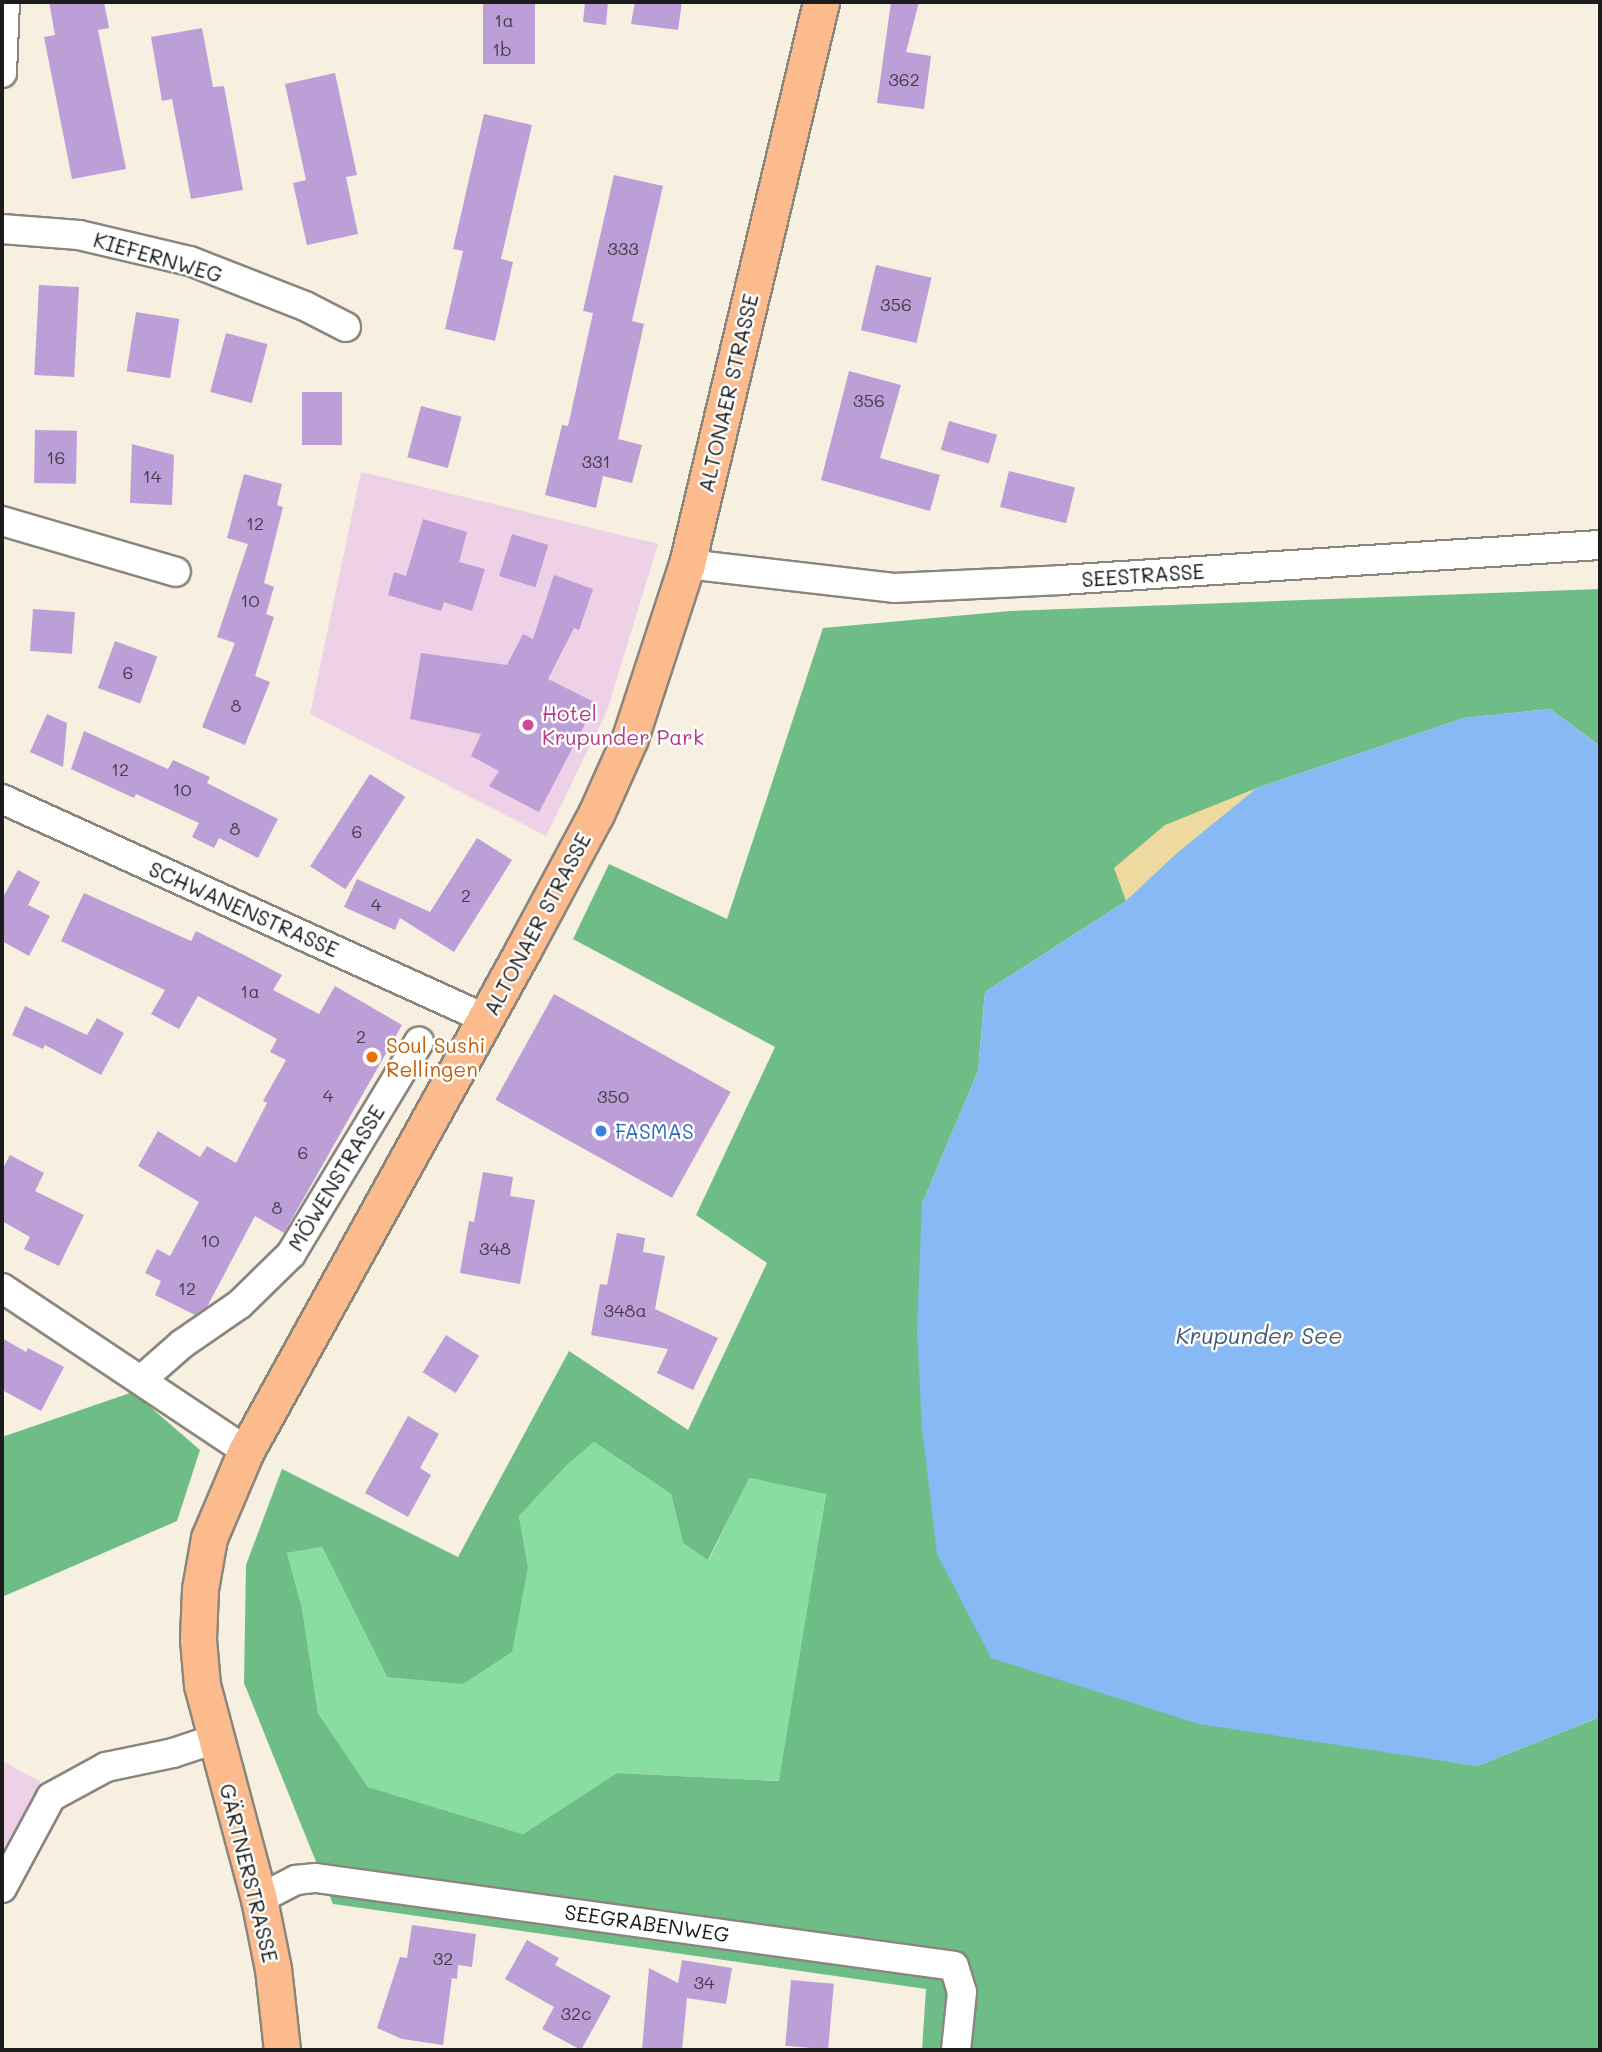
<!DOCTYPE html>
<html>
<head>
<meta charset="utf-8">
<style>
	body { margin:0 }
	#map { position:relative; width:1602px; height:2052px; overflow:hidden; background:#f7f0e0; font-family:Mali,sans-serif }
	div>[style] { position:absolute }
	[style*='--x'] { left:calc(var(--x)*1px); top:calc(var(--y)*1px); width:calc(var(--w)*1px); rotate:calc(var(--a)*1deg) }
	.built>* { inset:0; background:#eed0e7 }
	.green>* { inset:0; background:#88dea1 }
	.forest>* { inset:0; background:#6ebd87 }
	.sand>* { inset:0; background:#eeda9e }
	.water>* { inset:0; background:#87b9f4 }
	.building>* { inset:0; background:#bc9fd6; transform-origin:0 0 }
	.roads { filter:drop-shadow(2px 0 #8a867e) drop-shadow(-2px 0 #8a867e) drop-shadow(0 2px #8a867e) drop-shadow(0 -2px #8a867e) }
	.minor>* { height:28px; margin:-14px; padding:0 14px; transform-origin:14px; border-radius:14px; background:#fff }
	.major>* { height:35px; margin:-17.5px; padding:0 17.5px; transform-origin:17.5px; border-radius:17.5px; background:#fbbb8c }
	.dots>* { width:19px; height:19px; translate:-50% -50%; box-sizing:border-box; border:4px solid #fff; border-radius:50% }
	span { translate:-50% -50%; white-space:nowrap; text-align:center; line-height:1.15; -webkit-text-stroke:5px #fff; paint-order:stroke }
	.number-label { font-size:18px; color:#443d4a }
	.number-label span { -webkit-text-stroke-width:0 }
	.street-label { font-size:21px; color:#1c1c1c }
	.hotel-label { font-size:21px; color:#b23c85 }
	.left { translate:0 -50%; text-align:left }
	.food-label { font-size:21px; color:#c56008 }
	.shop-label { font-size:21px; color:#366cbe }
	.water-label { font-size:23px; color:#475b72; font-style:italic }
	.frame { position:absolute; inset:0; border:4px solid #1c1c1c; pointer-events:none }
</style>
</head>
<body>
<div id="map">
	<div class="built">
		<div style="clip-path:polygon(361px 472px,658px 544px,607px 711px,546px 836px,310px 714px)"></div>
		<div style="clip-path:polygon(2px 1761px,41px 1782px,2px 1852px)"></div>
	</div>
	<div class="green">
		<div style="clip-path:polygon(594px 1442px,671px 1494px,683px 1543px,709px 1560px,748px 1478px,826px 1493px,780px 1781px,617px 1773px,523px 1834px,368px 1787px,318px 1713px,302px 1608px,287px 1553px,322px 1547px,387px 1677px,528px 1567px,519px 1516px,567px 1465px)"></div>
	</div>
	<div class="forest">
		<div style="clip-path:polygon(evenodd,1600px 589px,1600px 746px,1550px 709px,1464px 718px,1257px 788px,1176px 854px,1126px 901px,985px 992px,978px 1071px,922px 1204px,1362px 1747px,1477px 1766px,1600px 1717px,1600px 2050px,922px 2050px,926px 1989px,333px 1904px,244px 1683px,246px 1565px,282px 1469px,458px 1557px,569px 1351px,688px 1430px,767px 1263px,696px 1215px,775px 1047px,573px 939px,609px 864px,727px 919px,823px 628px,1010px 611px,1600px 589px,594px 1442px,671px 1494px,683px 1543px,708px 1560px,749px 1478px,826px 1494px,779px 1781px,617px 1773px,523px 1834px,368px 1787px,318px 1713px,302px 1608px,287px 1553px,322px 1547px,387px 1677px,463px 1684px,512px 1652px,528px 1567px,519px 1516px,567px 1465px,594px 1442px)"></div>
		<div style="clip-path:polygon(133px 1392px,200px 1450px,177px 1521px,2px 1597px,2px 1437px)"></div>
	</div>
	<div class="sand">
		<div style="clip-path:polygon(1257px 788px,1176px 854px,1126px 901px,1114px 868px,1165px 825px)"></div>
	</div>
	<div class="water">
		<div style="clip-path:polygon(1550px 709px,1600px 746px,1600px 1717px,1477px 1766px,1199px 1724px,991px 1658px,937px 1554px,922px 1428px,917px 1330px,922px 1204px,978px 1071px,985px 992px,1126px 901px,1176px 854px,1257px 788px,1464px 718px)"></div>
	</div>
	<div class="building">
		<div style="clip-path:polygon(49px 2px,104px 2px,109px 28px,98px 30px,126px 169px,72px 179px,44px 37px,55px 35px)"></div>
		<div style="left:483px;top:2px;width:52px;height:62px"></div>
		<div style="clip-path:polygon(585px 2px,608px 2px,606px 25px,583px 22px)"></div>
		<div style="clip-path:polygon(635px 2px,682px 2px,678px 30px,631px 24px)"></div>
		<div style="clip-path:polygon(891px 2px,919px 2px,906px 52px,931px 56px,924px 109px,877px 103px)"></div>
		<div style="clip-path:polygon(202px 28px,213px 87px,224px 86px,243px 190px,191px 199px,172px 99px,162px 101px,151px 37px)"></div>
		<div style="clip-path:polygon(335px 73px,357px 175px,346px 177px,358px 234px,307px 245px,293px 183px,306px 180px,285px 84px)"></div>
		<div style="clip-path:polygon(484px 114px,532px 125px,501px 259px,513px 262px,495px 341px,445px 329px,463px 251px,453px 249px)"></div>
		<div style="clip-path:polygon(614px 175px,663px 186px,632px 321px,644px 324px,618px 439px,642px 445px,632px 483px,603px 476px,596px 508px,545px 495px,562px 425px,568px 426px,593px 313px,583px 311px)"></div>
		<div style="left:876px;top:265px;width:57px;height:67px;rotate:13deg"></div>
		<div style="left:39px;top:285px;width:40px;height:90px;rotate:3deg"></div>
		<div style="left:136px;top:312px;width:44px;height:60px;rotate:9deg"></div>
		<div style="left:226px;top:333px;width:43px;height:61px;rotate:15deg"></div>
		<div style="clip-path:polygon(849px 371px,901px 385px,880px 458px,940px 475px,930px 511px,821px 480px)"></div>
		<div style="left:302px;top:392px;width:40px;height:53px"></div>
		<div style="left:421px;top:406px;width:42px;height:53px;rotate:15deg"></div>
		<div style="left:949px;top:421px;width:50px;height:30px;rotate:16deg"></div>
		<div style="left:35px;top:430px;width:42px;height:53px;rotate:1deg"></div>
		<div style="clip-path:polygon(132px 444px,174px 455px,172px 505px,130px 503px)"></div>
		<div style="left:1009px;top:471px;width:68px;height:37px;rotate:14deg"></div>
		<div style="clip-path:polygon(244px 474px,282px 484px,277px 505px,283px 507px,264px 583px,274px 587px,266px 614px,274px 617px,255px 676px,270px 682px,245px 745px,202px 727px,235px 643px,217px 637px,248px 544px,227px 538px)"></div>
		<div style="clip-path:polygon(423px 519px,467px 532px,459px 562px,485px 569px,472px 611px,444px 602px,441px 611px,388px 595px,394px 572px,406px 576px)"></div>
		<div style="left:512px;top:534px;width:38px;height:44px;rotate:17deg"></div>
		<div style="clip-path:polygon(554px 575px,593px 589px,579px 630px,574px 628px,548px 679px,596px 703px,539px 812px,489px 786px,499px 771px,471px 756px,481px 734px,410px 719px,421px 653px,507px 665px,523px 634px,533px 639px)"></div>
		<div style="left:33px;top:609px;width:42px;height:42px;rotate:4deg"></div>
		<div style="left:115px;top:641px;width:45px;height:50px;rotate:20deg"></div>
		<div style="clip-path:polygon(47px 714px,67px 723px,63px 767px,30px 752px)"></div>
		<div style="clip-path:polygon(84px 731px,168px 769px,173px 760px,210px 777px,207px 783px,278px 819px,258px 858px,219px 838px,214px 848px,192px 837px,199px 823px,136px 794px,134px 798px,71px 769px)"></div>
		<div style="left:370px;top:774px;width:42px;height:110px;rotate:33deg"></div>
		<div style="clip-path:polygon(477px 838px,512px 860px,454px 952px,400px 918px,395px 930px,344px 907px,357px 879px,430px 912px)"></div>
		<div style="clip-path:polygon(18px 870px,40px 882px,28px 905px,50px 916px,29px 956px,2px 941px,2px 899px)"></div>
		<div style="clip-path:polygon(84px 893px,191px 941px,196px 931px,246px 956px,282px 975px,273px 990px,319px 1014px,335px 986px,402px 1025px,284px 1233px,255px 1216px,207px 1307px,195px 1315px,155px 1295px,161px 1281px,145px 1273px,157px 1249px,170px 1256px,199px 1202px,138px 1166px,158px 1131px,200px 1157px,207px 1146px,236px 1163px,267px 1103px,263px 1101px,286px 1060px,270px 1052px,277px 1039px,198px 996px,179px 1029px,151px 1014px,165px 990px,61px 941px)"></div>
		<div style="left:554px;top:994px;width:202px;height:121px;rotate:29deg"></div>
		<div style="clip-path:polygon(25px 1006px,87px 1035px,97px 1018px,124px 1033px,101px 1075px,45px 1045px,43px 1049px,12px 1035px)"></div>
		<div style="clip-path:polygon(10px 1155px,44px 1173px,35px 1191px,84px 1215px,59px 1266px,24px 1249px,30px 1237px,2px 1221px,2px 1170px)"></div>
		<div style="clip-path:polygon(483px 1172px,513px 1177px,510px 1196px,535px 1200px,520px 1284px,460px 1273px,469px 1221px,474px 1222px)"></div>
		<div style="clip-path:polygon(617px 1233px,645px 1238px,643px 1252px,665px 1256px,655px 1309px,718px 1338px,693px 1390px,657px 1373px,668px 1349px,591px 1335px,600px 1284px,607px 1285px)"></div>
		<div style="left:446px;top:1335px;width:39px;height:44px;rotate:32deg"></div>
		<div style="clip-path:polygon(2px 1338px,26px 1352px,28px 1348px,64px 1367px,41px 1411px,2px 1390px)"></div>
		<div style="clip-path:polygon(408px 1416px,439px 1434px,420px 1468px,431px 1475px,408px 1517px,365px 1493px)"></div>
		<div style="clip-path:polygon(412px 1925px,476px 1934px,472px 1967px,458px 1965px,457px 1979px,452px 1978px,443px 2045px,402px 2039px,377px 2028px,400px 1957px,407px 1958px)"></div>
		<div style="clip-path:polygon(527px 1940px,559px 1958px,555px 1965px,611px 1996px,581px 2050px,542px 2029px,554px 2007px,505px 1979px)"></div>
		<div style="clip-path:polygon(682px 1960px,732px 1968px,726px 2004px,687px 1998px,682px 2050px,642px 2050px,649px 1968px,678px 1983px)"></div>
		<div style="left:791px;top:1980px;width:43px;height:66px;rotate:5deg"></div>
	</div>
	<div class="roads">
		<div class="minor">
			<div style="--x:2;--y:73;--w:71;--a:-87.6"></div>
			<div style="--x:2;--y:229;--w:77;--a:4.5"></div>
			<div style="--x:79;--y:235;--w:114;--a:13.2"></div>
			<div style="--x:190;--y:261;--w:123;--a:21.4"></div>
			<div style="--x:305;--y:306;--w:46;--a:27.1"></div>
			<div style="--x:2;--y:521;--w:181;--a:16.3"></div>
			<div style="--x:687;--y:564;--w:208;--a:6.6"></div>
			<div style="--x:894;--y:588;--w:167;--a:-2.7"></div>
			<div style="--x:1061;--y:580;--w:540;--a:-3.72"></div>
			<div style="--x:2;--y:799;--w:532;--a:24.44"></div>
			<div style="--x:2;--y:1288;--w:293;--a:33.7"></div>
			<div style="--x:141;--y:1380;--w:55;--a:-41.3"></div>
			<div style="--x:182;--y:1344;--w:70;--a:-34.6"></div>
			<div style="--x:240;--y:1304;--w:71;--a:-44.4"></div>
			<div style="--x:291;--y:1254;--w:248;--a:-58.9"></div>
			<div style="--x:2;--y:1888;--w:103;--a:-61.7"></div>
			<div style="--x:51;--y:1797;--w:63;--a:-28.6"></div>
			<div style="--x:106;--y:1767;--w:68;--a:-11.8"></div>
			<div style="--x:173;--y:1753;--w:44;--a:-18.4"></div>
			<div style="--x:259;--y:1899;--w:42;--a:-27.2"></div>
			<div style="--x:296;--y:1880;--w:20;--a:-6"></div>
			<div style="--x:316;--y:1878;--w:644;--a:7.85"></div>
			<div style="--x:954;--y:1966;--w:27;--a:73"></div>
			<div style="--x:962;--y:1992;--w:58;--a:95.9"></div>
		</div>
		<div class="major">
			<div style="--x:282;--y:2050;--w:81;--a:-96.3"></div>
			<div style="--x:273;--y:1969;--w:71;--a:-101.3"></div>
			<div style="--x:259;--y:1899;--w:221;--a:-104.9"></div>
			<div style="--x:202;--y:1685;--w:46;--a:-95"></div>
			<div style="--x:198;--y:1639;--w:50;--a:-87.7"></div>
			<div style="--x:200;--y:1589;--w:52;--a:-80"></div>
			<div style="--x:209;--y:1538;--w:95;--a:-67"></div>
			<div style="--x:246;--y:1451;--w:572;--a:-61.06"></div>
			<div style="--x:523;--y:950;--w:154;--a:-61.8"></div>
			<div style="--x:596;--y:814;--w:83;--a:-65.9"></div>
			<div style="--x:630;--y:738;--w:183;--a:-71.9"></div>
			<div style="--x:687;--y:564;--w:578;--a:-76.59"></div>
		</div>
	</div>
	<div class="dots">
		<div style="left:528px;top:725px;background:#d1479c"></div>
		<div style="left:372px;top:1057px;background:#e8710a"></div>
		<div style="left:601px;top:1131px;background:#3f7fe0"></div>
	</div>
	<div class="number-label">
		<span style="left:504px;top:20px">1a</span>
		<span style="left:502px;top:49px">1b</span>
		<span style="left:904px;top:79px">362</span>
		<span style="left:623px;top:248px">333</span>
		<span style="left:896px;top:304px">356</span>
		<span style="left:869px;top:400px">356</span>
		<span style="left:56px;top:457px">16</span>
		<span style="left:596px;top:461px">331</span>
		<span style="left:152px;top:476px">14</span>
		<span style="left:255px;top:523px">12</span>
		<span style="left:250px;top:600px">10</span>
		<span style="left:128px;top:672px">6</span>
		<span style="left:236px;top:705px">8</span>
		<span style="left:120px;top:769px">12</span>
		<span style="left:182px;top:789px">10</span>
		<span style="left:235px;top:828px">8</span>
		<span style="left:357px;top:831px">6</span>
		<span style="left:466px;top:895px">2</span>
		<span style="left:376px;top:904px">4</span>
		<span style="left:250px;top:991px">1a</span>
		<span style="left:361px;top:1036px">2</span>
		<span style="left:328px;top:1095px">4</span>
		<span style="left:613px;top:1096px">350</span>
		<span style="left:303px;top:1152px">6</span>
		<span style="left:277px;top:1207px">8</span>
		<span style="left:210px;top:1240px">10</span>
		<span style="left:495px;top:1248px">348</span>
		<span style="left:187px;top:1288px">12</span>
		<span style="left:625px;top:1310px">348a</span>
		<span style="left:443px;top:1958px">32</span>
		<span style="left:704px;top:1982px">34</span>
		<span style="left:576px;top:2013px">32c</span>
	</div>
	<div class="street-label">
		<span style="left:158px;top:257px;rotate:16deg">KIEFERNWEG</span>
		<span style="left:728px;top:393px;rotate:-77deg">ALTONAER STRASSE</span>
		<span style="left:1143px;top:575px;rotate:-4deg">SEESTRASSE</span>
		<span style="left:244px;top:909px;rotate:24deg">SCHWANENSTRASSE</span>
		<span style="left:537px;top:924px;rotate:-62deg">ALTONAER STRASSE</span>
		<span style="left:336px;top:1178px;rotate:-59deg">MÖWENSTRASSE</span>
		<span style="left:249px;top:1873px;rotate:76deg">GÄRTNERSTRASSE</span>
		<span style="left:647px;top:1923px;rotate:8deg">SEEGRABENWEG</span>
	</div>
	<div class="hotel-label">
		<span class="left" style="left:542px;top:725px">Hotel<br>Krupunder Park</span>
	</div>
	<div class="food-label">
		<span class="left" style="left:386px;top:1057px">Soul Sushi<br>Rellingen</span>
	</div>
	<div class="shop-label">
		<span class="left" style="left:615px;top:1131px">FASMAS</span>
	</div>
	<div class="water-label">
		<span style="left:1259px;top:1335px">Krupunder See</span>
	</div>
	<div class="frame"></div>
</div>
</body>
</html>
